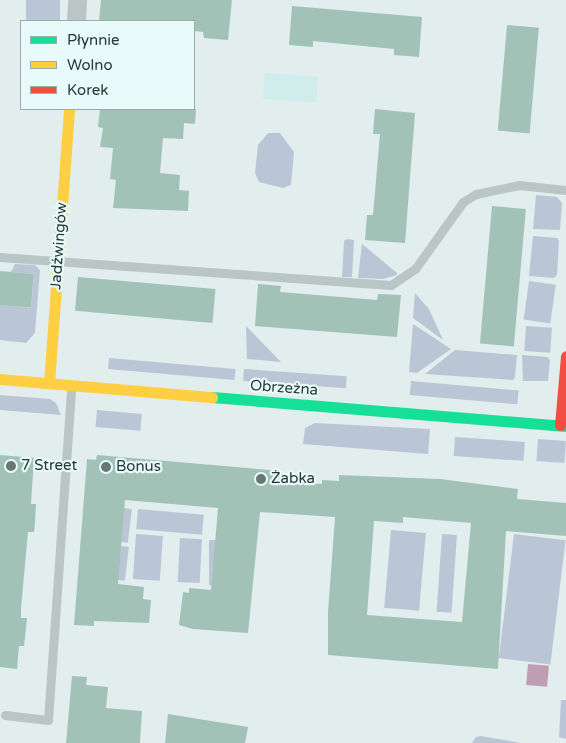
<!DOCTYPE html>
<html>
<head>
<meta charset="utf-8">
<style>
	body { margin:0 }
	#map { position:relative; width:566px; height:743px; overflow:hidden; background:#e1eeed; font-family:"Varela Round",sans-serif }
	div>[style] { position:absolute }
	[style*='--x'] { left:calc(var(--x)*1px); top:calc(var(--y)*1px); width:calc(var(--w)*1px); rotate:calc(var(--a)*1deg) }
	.green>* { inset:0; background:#bac6d5; transform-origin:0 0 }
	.plaza>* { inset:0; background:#d0eceb; transform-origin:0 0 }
	.water>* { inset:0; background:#bf9db2; transform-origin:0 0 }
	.building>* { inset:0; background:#a2c2b8; transform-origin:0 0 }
	.lane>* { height:9px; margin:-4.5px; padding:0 4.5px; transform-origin:4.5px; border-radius:4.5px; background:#bac6c5 }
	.street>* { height:19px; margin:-9.5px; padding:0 9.5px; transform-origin:9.5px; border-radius:9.5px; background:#bac6c5 }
	.fast>* { height:11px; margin:-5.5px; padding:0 5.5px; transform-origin:5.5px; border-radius:5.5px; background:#16e098 }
	.slow>* { height:11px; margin:-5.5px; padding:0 5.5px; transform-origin:5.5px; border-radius:5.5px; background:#ffcf43 }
	.jam>* { height:11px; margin:-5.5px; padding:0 5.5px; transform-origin:5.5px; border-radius:5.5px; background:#f24e42 }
	.dots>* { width:14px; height:14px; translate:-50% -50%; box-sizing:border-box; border:2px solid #e8faf9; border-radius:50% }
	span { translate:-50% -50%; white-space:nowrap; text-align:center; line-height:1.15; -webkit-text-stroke:4.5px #e8faf9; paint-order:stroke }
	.street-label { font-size:15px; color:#283733 }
	.poi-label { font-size:15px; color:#283733 }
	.left { translate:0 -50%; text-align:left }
	.legend { position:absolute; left:20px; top:20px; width:175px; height:90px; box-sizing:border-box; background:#e8faf9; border:1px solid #9bacaa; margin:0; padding:6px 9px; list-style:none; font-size:15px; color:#283733 }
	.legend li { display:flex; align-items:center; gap:10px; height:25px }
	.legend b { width:25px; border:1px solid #9bacaa }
</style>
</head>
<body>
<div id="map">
	<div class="green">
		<div style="left:26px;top:0;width:34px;height:21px"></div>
		<div style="clip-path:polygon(268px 133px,280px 133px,294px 152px,291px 185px,283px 188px,259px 182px,255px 173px,258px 145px)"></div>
		<div style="clip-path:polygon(536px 195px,557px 197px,562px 203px,560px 230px,533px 229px)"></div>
		<div style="clip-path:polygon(533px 236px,557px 238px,559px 241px,557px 275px,554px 278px,529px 276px)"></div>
		<div style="clip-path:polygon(347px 239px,354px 240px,352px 277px,342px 277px,344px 241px)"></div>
		<div style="clip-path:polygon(362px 244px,397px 273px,397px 275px,383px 279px,358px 278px)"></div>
		<div style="clip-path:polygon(15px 264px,35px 265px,40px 270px,35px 333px,26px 343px,0 340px,0 305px,31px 308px,34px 274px,11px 272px)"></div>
		<div style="left:529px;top:281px;width:27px;height:39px;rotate:8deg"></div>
		<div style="clip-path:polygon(415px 293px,429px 309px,443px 340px,413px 318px)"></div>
		<div style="clip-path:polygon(413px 324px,451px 349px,417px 373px,409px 372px)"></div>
		<div style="clip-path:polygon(246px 326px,281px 362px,247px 359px)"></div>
		<div style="left:526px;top:326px;width:26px;height:25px;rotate:4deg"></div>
		<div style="clip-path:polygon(455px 350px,517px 355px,515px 377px,513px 380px,425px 374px)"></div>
		<div style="clip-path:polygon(522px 355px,547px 357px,550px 360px,548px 381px,523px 381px)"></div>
		<div style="left:109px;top:358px;width:127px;height:11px;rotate:5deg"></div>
		<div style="left:244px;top:369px;width:103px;height:12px;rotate:4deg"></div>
		<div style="left:411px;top:381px;width:108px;height:14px;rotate:5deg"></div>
		<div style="clip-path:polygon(0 395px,50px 399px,56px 403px,61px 415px,0 410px)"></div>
		<div style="left:97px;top:410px;width:45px;height:17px;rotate:5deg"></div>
		<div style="clip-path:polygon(315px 423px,430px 429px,428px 454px,303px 444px,305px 428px)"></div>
		<div style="left:455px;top:437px;width:70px;height:19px;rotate:4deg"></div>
		<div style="left:538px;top:439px;width:28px;height:22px;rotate:4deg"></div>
		<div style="left:124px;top:508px;width:8px;height:34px;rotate:7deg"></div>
		<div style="left:138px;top:509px;width:66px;height:20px;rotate:5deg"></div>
		<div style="left:391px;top:530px;width:35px;height:78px;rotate:5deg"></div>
		<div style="left:136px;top:534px;width:27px;height:45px;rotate:4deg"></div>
		<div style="left:442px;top:534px;width:15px;height:78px;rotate:4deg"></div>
		<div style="left:514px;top:534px;width:52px;height:125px;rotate:7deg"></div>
		<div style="left:180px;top:538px;width:22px;height:44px;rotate:3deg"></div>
		<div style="left:209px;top:540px;width:7px;height:45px"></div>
		<div style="left:121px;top:546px;width:8px;height:34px;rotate:7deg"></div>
		<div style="clip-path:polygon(561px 700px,566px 700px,566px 739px,559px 737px)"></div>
		<div style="clip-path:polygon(481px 736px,521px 743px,472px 743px,476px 737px)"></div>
	</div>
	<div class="plaza">
		<div style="left:265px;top:73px;width:53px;height:26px;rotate:4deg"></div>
	</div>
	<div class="water">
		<div style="left:528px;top:664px;width:21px;height:21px;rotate:5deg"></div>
	</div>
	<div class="building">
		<div style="clip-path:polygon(101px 0,232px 0,228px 40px,204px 38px,203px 32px,194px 31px,194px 21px,99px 21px)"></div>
		<div style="clip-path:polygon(292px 6px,422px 17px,419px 57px,394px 55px,394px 49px,313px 41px,313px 47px,289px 45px)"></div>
		<div style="left:507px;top:25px;width:32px;height:106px;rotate:5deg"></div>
		<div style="clip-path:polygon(100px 109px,196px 109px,195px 124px,184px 123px,183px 139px,163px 138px,160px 173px,180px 175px,179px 190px,189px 191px,188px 211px,113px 208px,116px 180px,110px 179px,113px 148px,100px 147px,103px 128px,98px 127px)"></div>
		<div style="clip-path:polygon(375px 109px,415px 113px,405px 243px,365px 240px,367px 215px,373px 215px,380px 134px,373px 134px)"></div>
		<div style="left:492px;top:206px;width:34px;height:138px;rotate:5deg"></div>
		<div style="left:0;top:271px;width:34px;height:34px;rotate:5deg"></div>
		<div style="left:78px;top:277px;width:138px;height:34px;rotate:5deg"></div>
		<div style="clip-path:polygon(258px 284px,281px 286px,280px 292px,377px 300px,378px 294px,401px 295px,397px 337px,255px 326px)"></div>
		<div style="clip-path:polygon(0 455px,34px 458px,31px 504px,36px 504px,35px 523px,34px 532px,28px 532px,21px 608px,21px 618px,27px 618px,26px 628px,24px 646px,19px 646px,17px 669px,0 667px)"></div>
		<div style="clip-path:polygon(evenodd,97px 455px,281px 471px,280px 481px,322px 484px,322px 480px,339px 481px,339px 475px,440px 479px,518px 489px,517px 499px,566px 503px,566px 536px,506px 531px,498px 669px,328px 655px,328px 612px,335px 517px,260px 512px,248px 633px,193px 629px,179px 625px,183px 592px,189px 593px,189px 588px,211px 590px,218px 508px,125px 500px,118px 584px,144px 587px,143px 599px,151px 600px,149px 623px,94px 621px,94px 626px,74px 625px,87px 459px,96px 460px,97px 455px,403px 517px,471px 523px,462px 622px,367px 615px,374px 521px,403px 523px,403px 517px)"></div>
		<div style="clip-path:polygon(72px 676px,87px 677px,86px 685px,108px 687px,106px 708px,142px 711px,140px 743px,66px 743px)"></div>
		<div style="clip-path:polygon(168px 714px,248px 727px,245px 743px,165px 743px)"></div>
	</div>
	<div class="lane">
		<div style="--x:0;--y:257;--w:392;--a:4.1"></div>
		<div style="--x:391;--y:285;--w:29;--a:-34"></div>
		<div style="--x:415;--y:269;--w:82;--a:-54.4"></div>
		<div style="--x:463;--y:202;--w:15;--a:-32"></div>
		<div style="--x:476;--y:194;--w:44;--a:-11.8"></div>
		<div style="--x:519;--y:185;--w:47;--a:6.1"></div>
		<div style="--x:5;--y:715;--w:43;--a:6.6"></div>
		<div style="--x:48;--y:720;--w:334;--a:-86"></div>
	</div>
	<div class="street">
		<div style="--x:76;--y:21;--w:21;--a:-87"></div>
	</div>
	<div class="fast">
		<div style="--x:212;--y:397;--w:355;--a:4.7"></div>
	</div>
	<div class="slow">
		<div style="--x:0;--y:379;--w:213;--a:4.9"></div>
		<div style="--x:49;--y:383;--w:275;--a:-85.8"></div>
	</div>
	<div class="jam">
		<div style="--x:560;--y:425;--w:69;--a:-85"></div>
	</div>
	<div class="dots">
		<div style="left:11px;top:466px;background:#697774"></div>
		<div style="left:106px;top:467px;background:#697774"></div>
		<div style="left:261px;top:479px;background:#697774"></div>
	</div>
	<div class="street-label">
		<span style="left:59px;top:246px;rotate:-86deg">Jadźwingów</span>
		<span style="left:284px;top:388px;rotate:4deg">Obrzeżna</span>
	</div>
	<div class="poi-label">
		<span class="left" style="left:21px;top:466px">7 Street</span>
		<span class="left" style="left:116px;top:467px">Bonus</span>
		<span class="left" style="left:271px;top:479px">Żabka</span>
	</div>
	<ul class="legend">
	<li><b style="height:6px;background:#16e098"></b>Płynnie</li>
	<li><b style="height:6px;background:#ffcf43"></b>Wolno</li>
	<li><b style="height:6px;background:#f24e42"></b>Korek</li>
	</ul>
</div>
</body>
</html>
